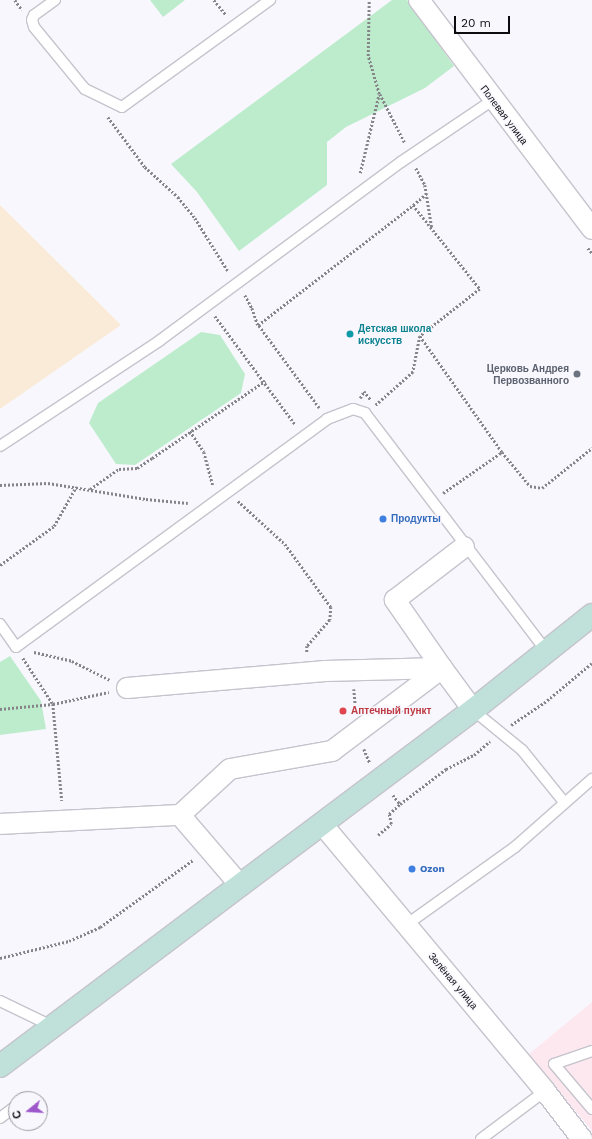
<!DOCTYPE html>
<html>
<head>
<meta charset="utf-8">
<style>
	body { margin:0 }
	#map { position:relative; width:592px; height:1139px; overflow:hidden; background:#f8f7fe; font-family:"Work Sans",sans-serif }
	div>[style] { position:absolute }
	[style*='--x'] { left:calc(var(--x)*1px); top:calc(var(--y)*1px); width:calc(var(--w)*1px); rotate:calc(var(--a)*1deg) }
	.industrial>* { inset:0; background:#fce8ee }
	.education>* { inset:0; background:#faebd8 }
	.green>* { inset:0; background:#bdeccd }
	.path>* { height:2.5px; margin-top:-1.25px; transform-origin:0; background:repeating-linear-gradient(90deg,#858489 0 2px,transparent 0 4px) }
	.roads { filter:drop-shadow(1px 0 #c5c4cd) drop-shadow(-1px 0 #c5c4cd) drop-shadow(0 1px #c5c4cd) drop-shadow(0 -1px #c5c4cd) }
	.lane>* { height:10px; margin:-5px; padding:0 5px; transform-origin:5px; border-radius:5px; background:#fff }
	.street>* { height:20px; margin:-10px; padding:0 10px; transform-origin:10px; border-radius:10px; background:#fff }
	.secondary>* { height:22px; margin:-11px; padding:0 11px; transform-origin:11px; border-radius:11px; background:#c0e1da }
	.dots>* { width:11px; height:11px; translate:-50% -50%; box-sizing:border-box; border:2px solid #f8f7fe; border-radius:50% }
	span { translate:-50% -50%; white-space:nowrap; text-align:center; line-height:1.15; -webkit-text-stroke:3px #f8f7fe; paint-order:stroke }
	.street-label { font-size:10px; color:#0c0c0e }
	.culture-label { font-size:10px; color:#0d838f; font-weight:700 }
	.left { translate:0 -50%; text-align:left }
	.worship-label { font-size:10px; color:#5b616d; font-weight:700 }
	.right { translate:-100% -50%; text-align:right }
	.shop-label { font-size:10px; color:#366cbe; font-weight:700 }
	.health-label { font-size:10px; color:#be3a42; font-weight:700 }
	.north { position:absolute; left:8px; top:1091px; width:40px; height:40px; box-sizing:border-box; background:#f8f7fe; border:1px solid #9a999e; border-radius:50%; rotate:252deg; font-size:11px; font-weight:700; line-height:16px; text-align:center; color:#0c0c0e }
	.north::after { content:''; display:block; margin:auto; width:14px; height:18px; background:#9e57ca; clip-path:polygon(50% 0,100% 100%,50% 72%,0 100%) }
	.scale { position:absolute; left:454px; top:16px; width:56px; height:18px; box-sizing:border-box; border:2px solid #0c0c0e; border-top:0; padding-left:5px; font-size:12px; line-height:14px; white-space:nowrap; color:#0c0c0e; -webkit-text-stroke:3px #f8f7fe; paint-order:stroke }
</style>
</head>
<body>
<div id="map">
	<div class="industrial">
		<div style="clip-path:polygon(592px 1002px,592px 1131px,529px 1054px)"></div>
	</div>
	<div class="education">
		<div style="clip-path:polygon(0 205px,121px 325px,0 409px)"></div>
	</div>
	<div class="green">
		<div style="clip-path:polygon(150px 0,185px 0,163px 17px)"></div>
		<div style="clip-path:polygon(392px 0,407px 0,454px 66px,425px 88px,346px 127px,327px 142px,327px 185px,239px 251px,197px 192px,171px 164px)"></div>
		<div style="clip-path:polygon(201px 332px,220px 335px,245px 374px,241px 393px,135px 465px,116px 464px,89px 423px,98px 403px)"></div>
		<div style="clip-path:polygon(10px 656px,41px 701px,46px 729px,0 735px,0 662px)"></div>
	</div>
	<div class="path">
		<div style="--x:15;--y:0;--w:12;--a:55"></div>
		<div style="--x:214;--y:0;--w:19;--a:51"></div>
		<div style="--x:380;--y:94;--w:55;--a:63"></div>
		<div style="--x:108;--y:117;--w:62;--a:53.5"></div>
		<div style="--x:145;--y:167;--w:45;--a:42.3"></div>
		<div style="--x:178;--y:197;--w:27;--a:51"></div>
		<div style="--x:195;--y:218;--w:62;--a:58.1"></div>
		<div style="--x:416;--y:168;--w:19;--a:62"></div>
		<div style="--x:425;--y:185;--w:44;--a:80.8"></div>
		<div style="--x:360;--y:173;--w:81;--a:-76.5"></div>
		<div style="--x:379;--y:94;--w:40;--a:-106"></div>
		<div style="--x:368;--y:56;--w:56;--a:-89"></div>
		<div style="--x:413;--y:205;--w:17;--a:-40"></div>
		<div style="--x:588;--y:248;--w:6;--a:51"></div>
		<div style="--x:245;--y:295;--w:15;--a:62"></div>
		<div style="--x:252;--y:308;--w:18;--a:71"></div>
		<div style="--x:215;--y:316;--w:134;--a:53.5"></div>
		<div style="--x:420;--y:336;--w:142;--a:54.7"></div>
		<div style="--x:360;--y:398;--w:8;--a:-60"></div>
		<div style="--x:364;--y:391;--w:11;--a:52"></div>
		<div style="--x:319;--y:408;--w:103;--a:-126.3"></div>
		<div style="--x:258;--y:325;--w:196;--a:-37.7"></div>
		<div style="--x:413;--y:205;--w:107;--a:51.4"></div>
		<div style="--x:480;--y:289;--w:76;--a:141.9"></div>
		<div style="--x:420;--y:336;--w:37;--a:101"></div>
		<div style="--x:413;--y:372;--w:50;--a:138.3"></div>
		<div style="--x:190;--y:431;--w:25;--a:56"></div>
		<div style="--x:204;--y:452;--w:34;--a:75"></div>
		<div style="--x:0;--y:485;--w:48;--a:-2.4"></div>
		<div style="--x:48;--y:483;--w:99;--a:9.3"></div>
		<div style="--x:146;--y:499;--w:42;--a:5.4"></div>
		<div style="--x:90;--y:489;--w:35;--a:-35"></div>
		<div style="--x:119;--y:469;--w:18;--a:-3"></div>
		<div style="--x:137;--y:468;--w:18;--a:-34"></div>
		<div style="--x:152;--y:458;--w:137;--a:-34.3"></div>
		<div style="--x:443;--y:493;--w:72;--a:-34.8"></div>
		<div style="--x:502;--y:452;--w:44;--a:50.5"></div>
		<div style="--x:530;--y:486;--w:12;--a:9"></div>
		<div style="--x:542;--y:488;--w:64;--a:-38.7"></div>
		<div style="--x:238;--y:501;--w:64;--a:42.5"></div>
		<div style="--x:285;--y:544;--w:78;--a:53.9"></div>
		<div style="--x:331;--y:607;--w:13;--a:94"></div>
		<div style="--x:330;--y:620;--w:35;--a:131"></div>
		<div style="--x:307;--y:646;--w:7;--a:90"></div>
		<div style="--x:0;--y:565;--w:67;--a:-35.8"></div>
		<div style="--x:54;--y:526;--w:45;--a:-60.6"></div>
		<div style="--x:34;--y:652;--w:39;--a:13"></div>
		<div style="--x:72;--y:661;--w:42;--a:26.6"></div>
		<div style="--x:23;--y:658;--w:55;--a:56.9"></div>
		<div style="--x:53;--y:704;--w:97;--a:84.7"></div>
		<div style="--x:354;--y:689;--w:21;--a:85"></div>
		<div style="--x:0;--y:709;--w:53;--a:-5.4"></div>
		<div style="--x:53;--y:704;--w:57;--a:-12.1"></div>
		<div style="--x:511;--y:725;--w:40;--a:-34"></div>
		<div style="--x:544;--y:703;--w:62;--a:-39.8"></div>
		<div style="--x:364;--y:749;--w:15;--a:67"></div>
		<div style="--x:393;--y:795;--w:11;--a:52"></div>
		<div style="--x:378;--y:835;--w:17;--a:-40"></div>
		<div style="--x:391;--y:824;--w:10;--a:-101"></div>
		<div style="--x:389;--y:814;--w:15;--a:-42"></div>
		<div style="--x:400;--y:804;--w:58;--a:-37.3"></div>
		<div style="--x:446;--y:769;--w:31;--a:-27"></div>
		<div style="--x:474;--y:755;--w:21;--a:-41"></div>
		<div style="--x:0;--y:958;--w:71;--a:-13.8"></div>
		<div style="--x:69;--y:941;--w:34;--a:-24"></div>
		<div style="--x:100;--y:927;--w:115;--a:-35.8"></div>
	</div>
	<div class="roads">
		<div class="lane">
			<div style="--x:55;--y:0;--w:26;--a:144"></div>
			<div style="--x:34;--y:15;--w:5;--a:112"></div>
			<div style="--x:32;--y:20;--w:7;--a:74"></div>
			<div style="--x:34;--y:27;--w:80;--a:50.6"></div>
			<div style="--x:85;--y:89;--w:41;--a:25.9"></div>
			<div style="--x:122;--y:107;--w:183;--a:-35.9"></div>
			<div style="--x:0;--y:446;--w:191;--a:-33.4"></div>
			<div style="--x:159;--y:341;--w:301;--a:-36.5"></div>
			<div style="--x:401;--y:162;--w:111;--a:-34"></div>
			<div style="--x:0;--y:624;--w:28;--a:55"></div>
			<div style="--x:16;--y:647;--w:386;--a:-36.2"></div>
			<div style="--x:327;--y:419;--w:28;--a:-21"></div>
			<div style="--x:353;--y:409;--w:13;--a:18"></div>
			<div style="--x:365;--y:413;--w:299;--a:52.7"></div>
			<div style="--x:473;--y:710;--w:63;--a:39.2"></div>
			<div style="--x:522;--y:750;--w:67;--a:51.1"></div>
			<div style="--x:406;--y:925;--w:134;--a:-35.6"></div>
			<div style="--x:515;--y:847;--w:103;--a:-41.4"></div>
			<div style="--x:0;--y:1001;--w:58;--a:25.7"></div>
			<div style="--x:592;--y:1051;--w:40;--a:161.1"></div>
			<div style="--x:554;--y:1064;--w:59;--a:49.8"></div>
			<div style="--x:0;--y:1118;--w:20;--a:-37"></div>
			<div style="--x:481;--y:1139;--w:80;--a:-36.9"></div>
		</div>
		<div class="street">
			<div style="--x:419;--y:0;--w:287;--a:52.9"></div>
			<div style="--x:442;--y:668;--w:83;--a:-124.7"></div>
			<div style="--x:395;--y:600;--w:87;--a:-37.5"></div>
			<div style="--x:127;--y:688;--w:199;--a:-4.9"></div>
			<div style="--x:325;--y:671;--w:117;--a:-1.5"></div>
			<div style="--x:180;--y:815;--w:68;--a:-42.6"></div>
			<div style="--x:230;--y:769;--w:104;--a:-10"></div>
			<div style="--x:332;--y:751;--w:138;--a:-37"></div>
			<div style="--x:442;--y:668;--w:52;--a:53.6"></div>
			<div style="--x:0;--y:824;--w:180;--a:-2.9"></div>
			<div style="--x:180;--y:815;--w:92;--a:49.4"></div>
			<div style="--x:322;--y:824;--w:348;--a:50.1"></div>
			<div style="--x:545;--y:1091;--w:61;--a:52.4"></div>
		</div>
		<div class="secondary">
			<div style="--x:0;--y:1066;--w:592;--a:-36.97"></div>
			<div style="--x:473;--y:710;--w:152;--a:-38.6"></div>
		</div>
	</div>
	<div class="dots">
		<div style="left:350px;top:334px;background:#0f9aa8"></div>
		<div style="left:577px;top:374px;background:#6b7280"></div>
		<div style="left:383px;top:519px;background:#3f7fe0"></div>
		<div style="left:343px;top:711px;background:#e0444e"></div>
		<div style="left:412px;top:869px;background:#3f7fe0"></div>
	</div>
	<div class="street-label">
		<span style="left:504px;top:115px;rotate:53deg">Полевая улица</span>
		<span style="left:453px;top:981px;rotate:50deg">Зелёная улица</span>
	</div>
	<div class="culture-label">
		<span class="left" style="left:358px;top:334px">Детская школа<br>искусств</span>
	</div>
	<div class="worship-label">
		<span class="right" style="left:569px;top:374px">Церковь Андрея<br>Первозванного</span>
	</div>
	<div class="shop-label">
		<span class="left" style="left:391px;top:519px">Продукты</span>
		<span class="left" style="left:420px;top:869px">Ozon</span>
	</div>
	<div class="health-label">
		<span class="left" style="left:351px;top:711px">Аптечный пункт</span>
	</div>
	<div class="north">С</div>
	<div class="scale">20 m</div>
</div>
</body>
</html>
